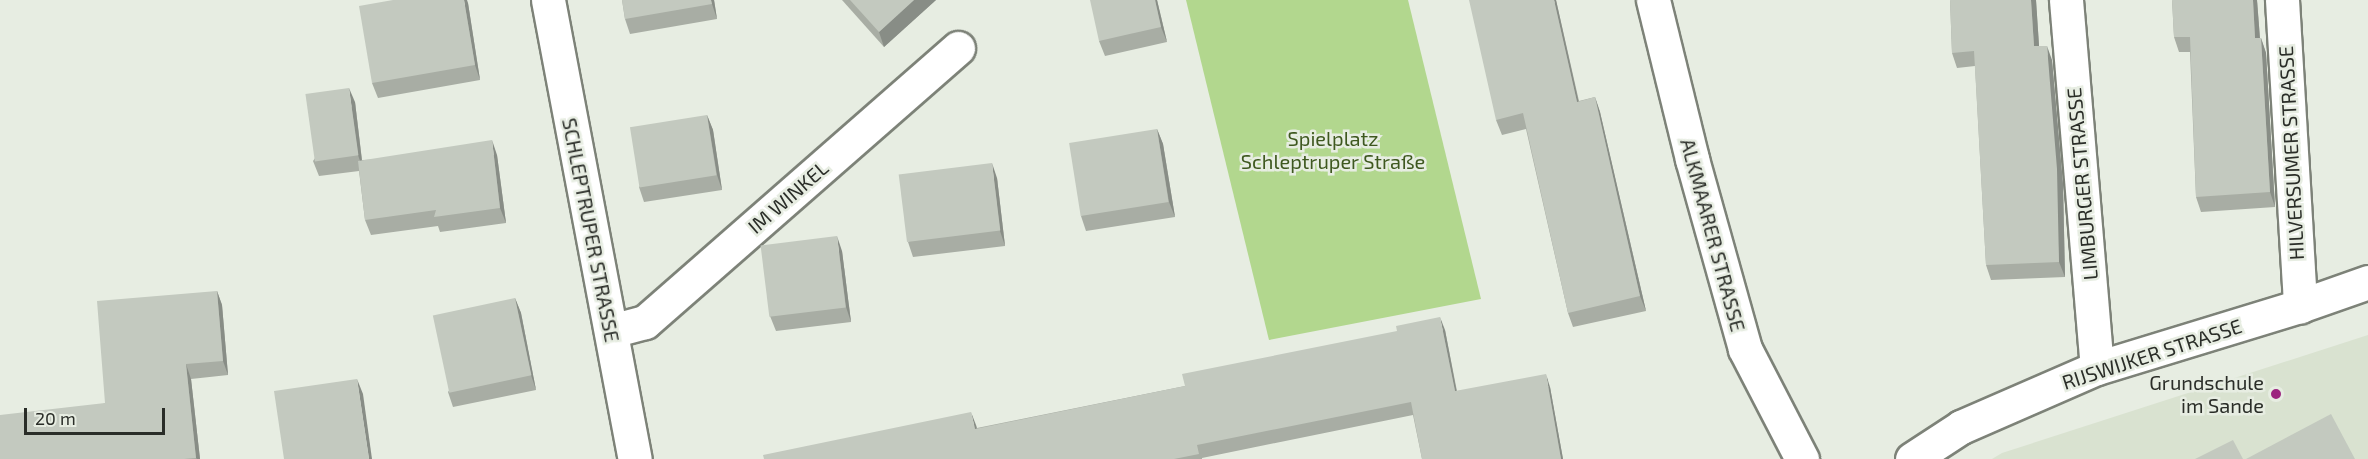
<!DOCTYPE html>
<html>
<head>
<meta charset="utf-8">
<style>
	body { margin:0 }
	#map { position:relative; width:2368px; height:459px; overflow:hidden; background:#e7ede2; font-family:"Exo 2",sans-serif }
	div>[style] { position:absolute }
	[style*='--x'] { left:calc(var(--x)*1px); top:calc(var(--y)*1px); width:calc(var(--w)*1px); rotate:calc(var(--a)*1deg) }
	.built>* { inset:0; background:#d9e2d0 }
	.green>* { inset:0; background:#b2d78e }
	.roads { filter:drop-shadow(2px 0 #7d8278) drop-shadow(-2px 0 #7d8278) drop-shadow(0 2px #7d8278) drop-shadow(0 -2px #7d8278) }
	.minor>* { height:33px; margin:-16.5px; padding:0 16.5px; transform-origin:16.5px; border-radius:16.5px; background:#fff }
	.wall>* { inset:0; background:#a8ada4 }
	.shaded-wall>* { inset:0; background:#888d86 }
	.building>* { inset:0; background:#c3c9bf; transform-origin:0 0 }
	.dots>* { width:16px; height:16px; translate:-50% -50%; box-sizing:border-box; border:3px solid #e7ede2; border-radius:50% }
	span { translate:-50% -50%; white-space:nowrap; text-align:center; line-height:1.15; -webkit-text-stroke:5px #e7ede2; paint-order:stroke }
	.park-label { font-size:20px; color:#3e581f }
	.street-label { font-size:20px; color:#2a2d28 }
	.poi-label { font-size:20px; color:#2a2d28 }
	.right { translate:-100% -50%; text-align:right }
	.scale { position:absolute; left:24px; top:408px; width:141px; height:27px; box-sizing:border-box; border:3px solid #2a2d28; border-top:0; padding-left:8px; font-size:18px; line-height:21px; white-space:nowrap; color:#2a2d28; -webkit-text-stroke:4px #e7ede2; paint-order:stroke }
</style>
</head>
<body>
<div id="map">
	<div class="built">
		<div style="clip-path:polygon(2368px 335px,2368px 459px,1992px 459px,2002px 453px)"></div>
	</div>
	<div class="green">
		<div style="clip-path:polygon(1186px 0,1408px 0,1481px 299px,1269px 340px)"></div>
	</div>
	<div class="roads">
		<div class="minor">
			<div style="--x:548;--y:0;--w:467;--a:79.3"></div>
			<div style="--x:1653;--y:0;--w:164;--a:76.2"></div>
			<div style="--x:1692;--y:159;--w:197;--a:74.4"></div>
			<div style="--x:1745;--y:349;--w:124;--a:62.6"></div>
			<div style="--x:2066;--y:0;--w:369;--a:85.2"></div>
			<div style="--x:2282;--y:0;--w:307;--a:86.6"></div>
			<div style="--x:611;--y:331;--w:35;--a:-15"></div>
			<div style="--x:645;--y:322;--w:416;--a:-41.2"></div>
			<div style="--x:1912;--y:459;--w:59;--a:-33.1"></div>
			<div style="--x:1961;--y:427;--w:148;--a:-23.5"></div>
			<div style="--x:2097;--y:368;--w:212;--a:-17"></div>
			<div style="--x:2300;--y:306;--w:72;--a:-19.4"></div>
		</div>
	</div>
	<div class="wall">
		<div style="clip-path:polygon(622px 0,714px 0,717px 19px,630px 34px,625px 19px)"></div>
		<div style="clip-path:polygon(842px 0,936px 0,884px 47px)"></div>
		<div style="clip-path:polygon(1157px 0,1167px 42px,1105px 56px,1099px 41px)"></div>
		<div style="clip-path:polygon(1556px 0,1579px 101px,1595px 97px,1600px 112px,1646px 311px,1573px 327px,1568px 313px,1526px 129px,1502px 135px,1496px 120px)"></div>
		<div style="clip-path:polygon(1950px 0,2036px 0,2039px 46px,2052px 60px,2063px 184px,2065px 277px,1991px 280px,1986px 265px,1975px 66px,1957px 68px,1952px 53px)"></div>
		<div style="clip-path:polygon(2172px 0,2257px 0,2260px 38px,2261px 38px,2266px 53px,2275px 207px,2201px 212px,2196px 197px,2190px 52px,2179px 52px,2174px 37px)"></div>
		<div style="clip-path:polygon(468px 3px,480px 80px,378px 98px,372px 83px)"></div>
		<div style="clip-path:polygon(355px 102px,362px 160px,497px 155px,506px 223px,440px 232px,438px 226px,371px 235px,365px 220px,359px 171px,319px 176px,313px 161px)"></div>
		<div style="clip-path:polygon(707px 115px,713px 130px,722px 190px,644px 202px,639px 187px)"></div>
		<div style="clip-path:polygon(1157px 129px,1163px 144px,1175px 217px,1086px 231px,1081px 216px)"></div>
		<div style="clip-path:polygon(997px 178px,1005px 246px,913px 257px,908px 242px)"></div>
		<div style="clip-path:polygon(842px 251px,851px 322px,776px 331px,770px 316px)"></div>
		<div style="clip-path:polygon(217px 291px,222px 305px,228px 375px,191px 379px,200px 459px,0 459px,105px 403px)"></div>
		<div style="clip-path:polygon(515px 298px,521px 313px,536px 390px,453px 407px,448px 392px)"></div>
		<div style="clip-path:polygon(1445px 330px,1457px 391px,1550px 387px,1563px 459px,1422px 459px,1413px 415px,1202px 458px,1202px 459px,764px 459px,976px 425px,977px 428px,1185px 386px)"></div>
	</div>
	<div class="shaded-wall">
		<div style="clip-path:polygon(464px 0,467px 0,468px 3px,480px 80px,475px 65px)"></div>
		<div style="clip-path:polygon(711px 0,714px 0,717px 19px,712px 4px)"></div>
		<div style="clip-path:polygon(914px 0,936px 0,884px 47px,879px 32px)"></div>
		<div style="clip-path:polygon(1155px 0,1157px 0,1167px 42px,1161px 27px)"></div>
		<div style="clip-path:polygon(1554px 0,1556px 0,1582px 117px,1577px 102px)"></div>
		<div style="clip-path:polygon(2031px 0,2036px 0,2040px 61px,2034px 46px)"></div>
		<div style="clip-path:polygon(2253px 0,2257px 0,2261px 53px,2255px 38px)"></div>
		<div style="clip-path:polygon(2261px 38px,2266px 53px,2275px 207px,2270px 192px)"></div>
		<div style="clip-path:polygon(2047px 46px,2052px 60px,2063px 184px,2065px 277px,2059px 262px)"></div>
		<div style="clip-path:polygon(349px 88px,355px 102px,363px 170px,358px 155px)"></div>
		<div style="clip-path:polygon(1595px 97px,1600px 112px,1646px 311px,1640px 296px)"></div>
		<div style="clip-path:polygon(707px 115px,713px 130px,722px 190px,717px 175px)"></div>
		<div style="clip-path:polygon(1157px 129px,1163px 144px,1175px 217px,1169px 202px)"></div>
		<div style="clip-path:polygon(492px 140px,497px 155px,506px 223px,500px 208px)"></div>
		<div style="clip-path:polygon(992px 163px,997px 178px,1005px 246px,1000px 231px)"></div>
		<div style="clip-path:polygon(837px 236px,842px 251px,851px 322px,846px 307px)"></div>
		<div style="clip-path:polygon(217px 291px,222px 305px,228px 375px,223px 361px)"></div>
		<div style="clip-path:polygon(515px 298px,521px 313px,536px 390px,531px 375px)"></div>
		<div style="clip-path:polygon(1440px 317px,1445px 330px,1459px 404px,1455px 391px)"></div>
		<div style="clip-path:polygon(186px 364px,191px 379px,200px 459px,197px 459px,196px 458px)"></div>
		<div style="clip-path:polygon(1546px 374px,1550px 387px,1563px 459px,1561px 459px)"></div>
		<div style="clip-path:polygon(357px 379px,363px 394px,372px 459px,369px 459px)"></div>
		<div style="clip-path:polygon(971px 412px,976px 425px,979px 441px,975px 429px)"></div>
	</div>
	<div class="building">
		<div style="clip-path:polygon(393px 0,464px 0,475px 65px,372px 83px,359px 6px)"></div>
		<div style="clip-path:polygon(622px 0,711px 0,712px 4px,625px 19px)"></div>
		<div style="clip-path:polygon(850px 0,914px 0,879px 32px)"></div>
		<div style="clip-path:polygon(1090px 0,1155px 0,1161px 27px,1099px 41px)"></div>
		<div style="clip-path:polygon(1469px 0,1554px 0,1577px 102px,1595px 97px,1640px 296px,1568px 313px,1523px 113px,1496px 120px)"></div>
		<div style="clip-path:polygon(1950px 0,2031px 0,2034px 46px,2047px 46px,2057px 169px,2059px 262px,1986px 265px,1974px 51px,1952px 53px)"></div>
		<div style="clip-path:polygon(2172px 0,2253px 0,2255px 38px,2261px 38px,2270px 192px,2196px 197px,2190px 37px,2174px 37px)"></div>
		<div style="left:349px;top:88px;width:68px;height:44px;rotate:82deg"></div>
		<div style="left:707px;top:115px;width:61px;height:78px;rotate:81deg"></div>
		<div style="left:1157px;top:129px;width:74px;height:89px;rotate:81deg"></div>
		<div style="clip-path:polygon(492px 140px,500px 208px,434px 217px,436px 210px,365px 220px,358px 161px)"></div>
		<div style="left:992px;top:163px;width:68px;height:94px;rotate:83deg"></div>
		<div style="left:837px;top:236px;width:72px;height:77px;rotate:83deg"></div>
		<div style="clip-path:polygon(217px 291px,223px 361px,186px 364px,196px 458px,184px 459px,0 459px,0 415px,105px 403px,97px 301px)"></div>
		<div style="left:515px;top:298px;width:79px;height:84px;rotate:78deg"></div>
		<div style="clip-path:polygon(1440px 317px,1455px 391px,1546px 374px,1561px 459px,1422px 459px,1411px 402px,1197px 445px,1199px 454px,1174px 459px,764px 459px,763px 455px,971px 412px,975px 429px,1185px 386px,1182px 374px,1397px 331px,1396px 326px)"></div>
		<div style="clip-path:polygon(357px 379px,369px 459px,284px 459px,274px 391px)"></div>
		<div style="clip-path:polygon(2331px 414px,2355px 459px,2246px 459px)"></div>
		<div style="clip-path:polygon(2233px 440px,2243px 459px,2195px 459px)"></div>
	</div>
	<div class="dots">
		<div style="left:2276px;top:394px;background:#9c257f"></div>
	</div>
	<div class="park-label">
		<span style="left:1333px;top:150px">Spielplatz<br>Schleptruper Straße</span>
	</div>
	<div class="street-label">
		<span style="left:2291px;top:153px;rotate:-93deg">HILVERSUMER STRASSE</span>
		<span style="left:2082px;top:184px;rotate:-95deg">LIMBURGER STRASSE</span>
		<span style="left:788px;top:197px;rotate:-41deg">IM WINKEL</span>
		<span style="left:591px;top:230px;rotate:79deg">SCHLEPTRUPER STRASSE</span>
		<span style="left:1713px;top:235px;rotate:75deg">ALKMAARER STRASSE</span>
		<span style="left:2152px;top:354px;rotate:-18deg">RIJSWIJKER STRASSE</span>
	</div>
	<div class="poi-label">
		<span class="right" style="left:2264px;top:394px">Grundschule<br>im Sande</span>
	</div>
	<div class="scale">20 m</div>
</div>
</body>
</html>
